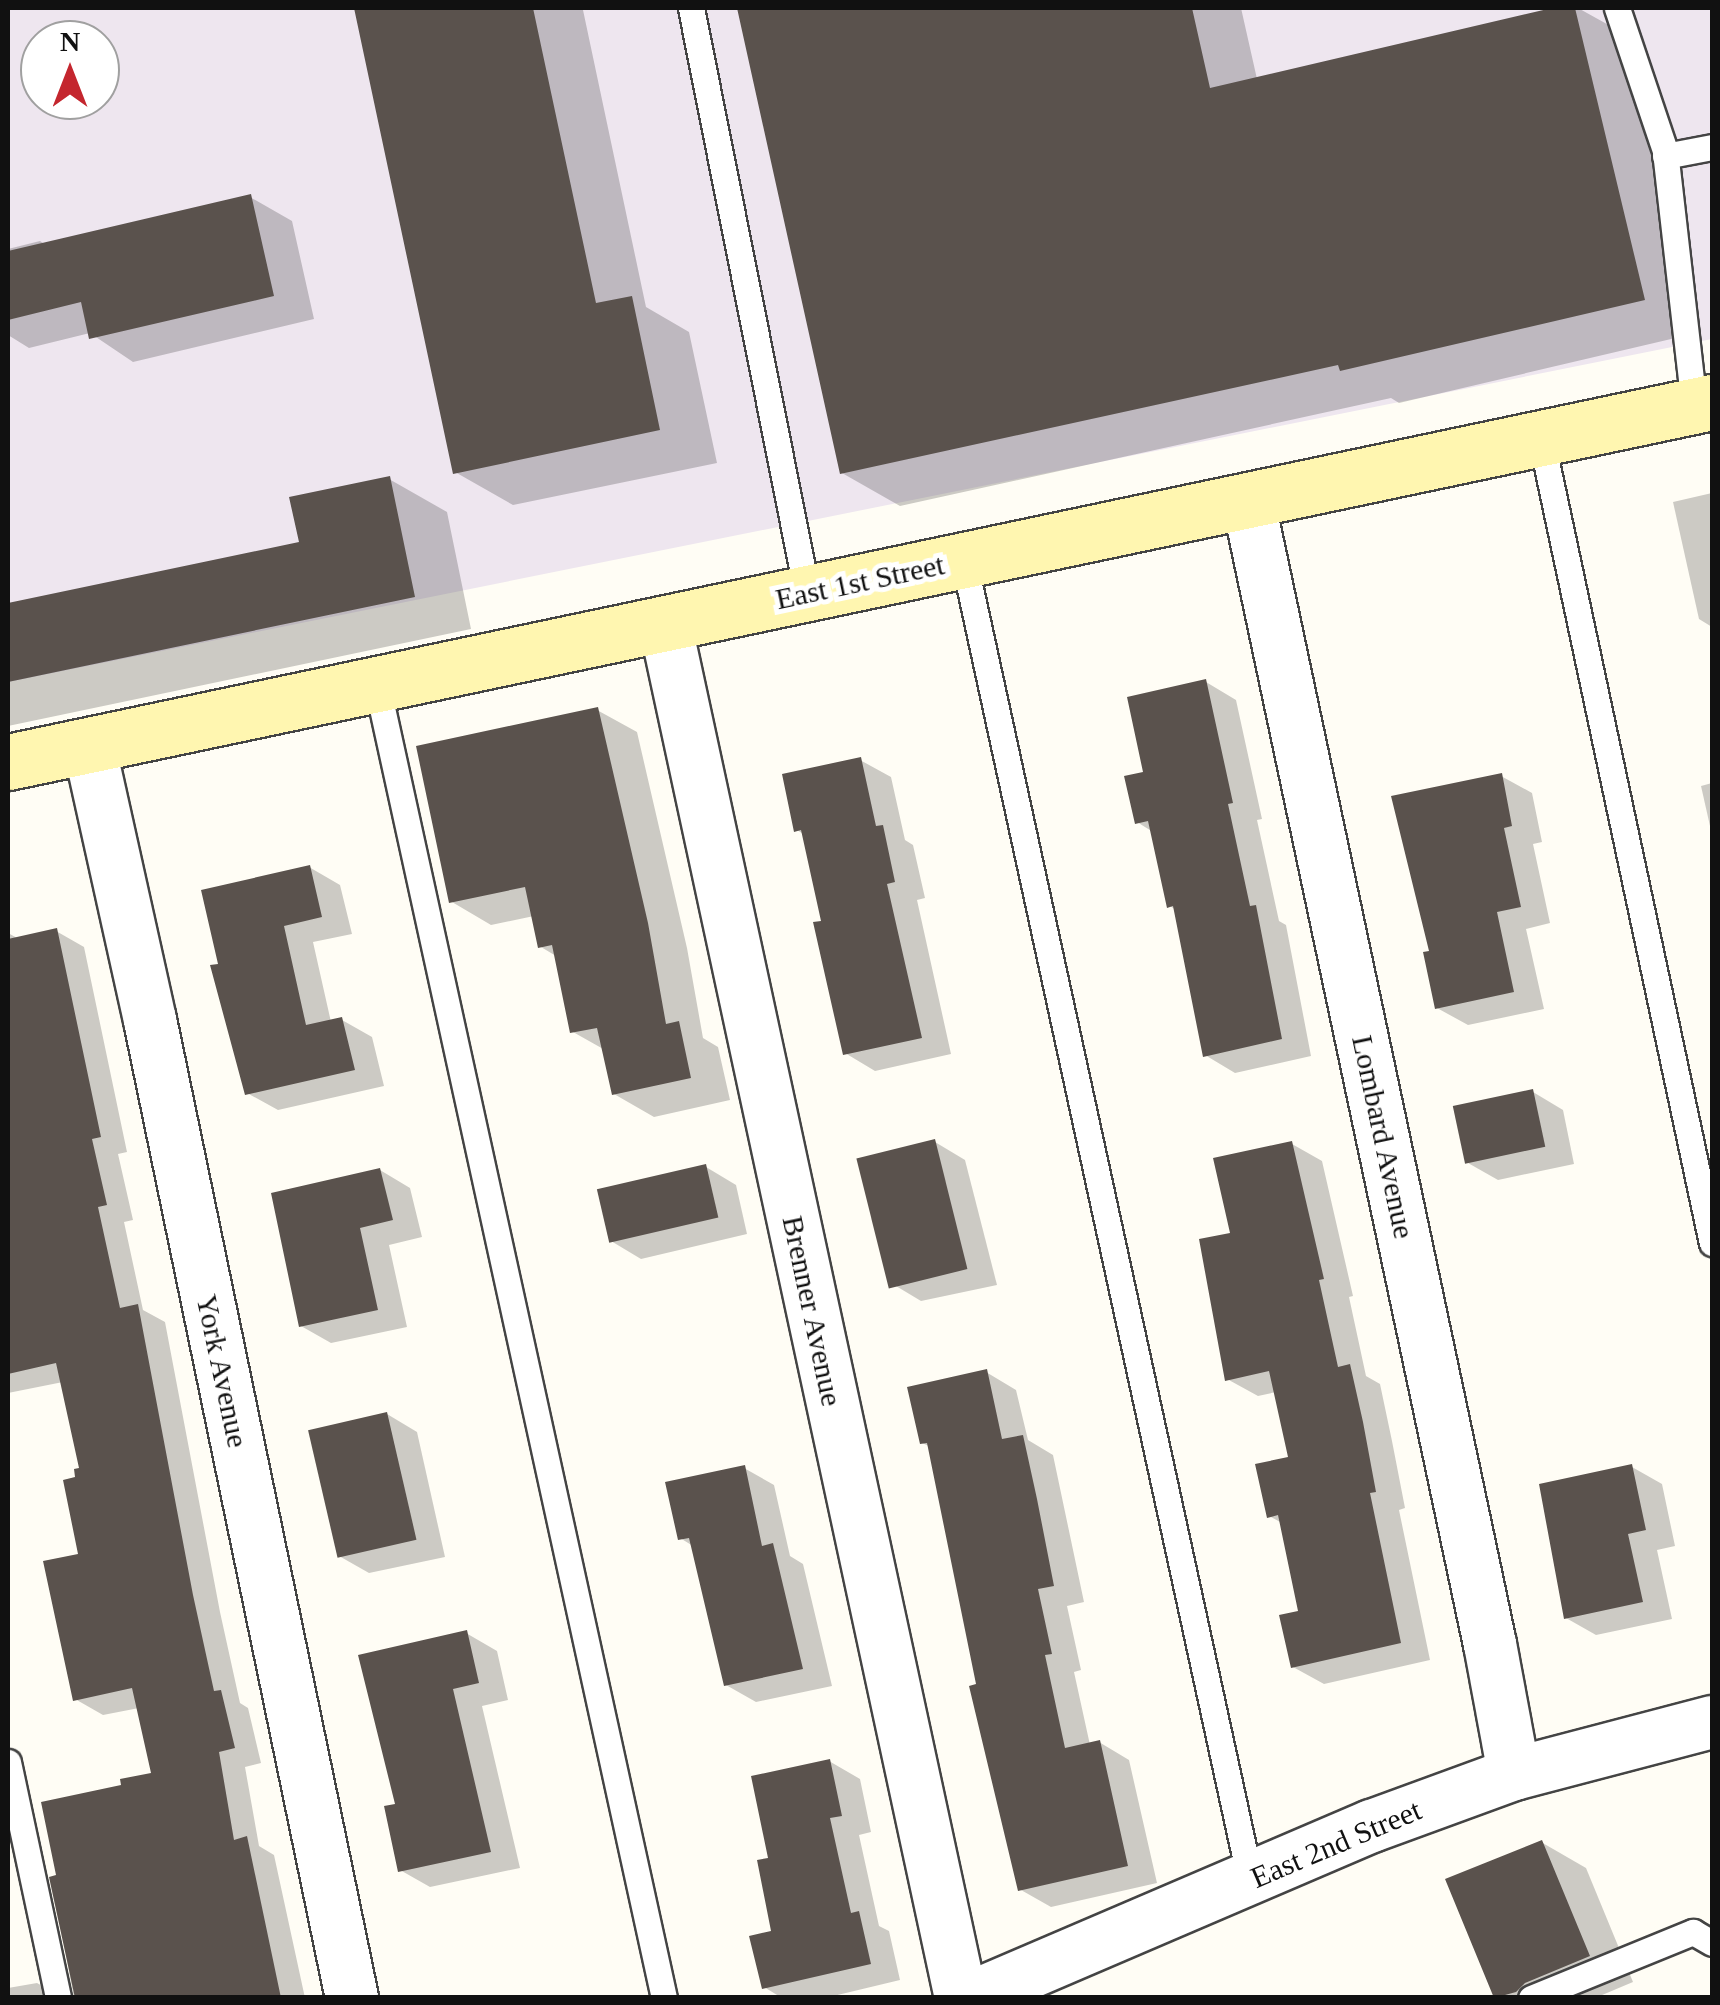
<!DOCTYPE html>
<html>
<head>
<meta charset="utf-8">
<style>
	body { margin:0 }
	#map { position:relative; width:1720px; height:2005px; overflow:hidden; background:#fffdf5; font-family:Georgia,serif }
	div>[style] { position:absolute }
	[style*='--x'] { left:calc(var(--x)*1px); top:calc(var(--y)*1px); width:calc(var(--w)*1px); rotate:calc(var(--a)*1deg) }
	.industrial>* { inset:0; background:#eee6ef }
	.shadow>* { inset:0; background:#0003 }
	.building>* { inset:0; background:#5a524d; transform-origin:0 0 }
	.roads { filter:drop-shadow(2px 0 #444) drop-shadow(-2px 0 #444) drop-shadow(0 2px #444) drop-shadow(0 -2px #444) }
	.lane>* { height:25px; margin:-12.5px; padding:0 12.5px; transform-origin:12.5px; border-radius:12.5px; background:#fff }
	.street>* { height:52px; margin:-26px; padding:0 26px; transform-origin:26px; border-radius:26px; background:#fff }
	.secondary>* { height:55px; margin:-27.5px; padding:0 27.5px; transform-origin:27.5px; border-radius:27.5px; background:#fff6b0 }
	span { translate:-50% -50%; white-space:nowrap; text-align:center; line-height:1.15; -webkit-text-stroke:10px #fff; paint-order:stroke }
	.street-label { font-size:30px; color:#111 }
	.frame { position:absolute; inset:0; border:10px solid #111; pointer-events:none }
	.north { position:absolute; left:20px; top:20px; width:100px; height:100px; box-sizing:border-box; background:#fff; border:2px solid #a0a0a0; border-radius:50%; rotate:0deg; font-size:28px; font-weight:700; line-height:40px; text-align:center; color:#111 }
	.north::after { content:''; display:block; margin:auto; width:35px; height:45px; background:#c4262e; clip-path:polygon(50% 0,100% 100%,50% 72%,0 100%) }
</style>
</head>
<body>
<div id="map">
	<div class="industrial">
		<div style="clip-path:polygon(evenodd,8px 8px,1712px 8px,1712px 339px,8px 682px,8px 8px,40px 40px,100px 40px,100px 100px,40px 100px,40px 40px)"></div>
	</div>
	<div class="shadow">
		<div style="clip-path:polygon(379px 8px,583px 10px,646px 307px,689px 332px,717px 463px,513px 505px,455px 472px,358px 12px)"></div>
		<div style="clip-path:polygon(739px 8px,1241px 8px,1257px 79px,1578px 8px,1632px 38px,1701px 332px,1399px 403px,1391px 398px,900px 506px,842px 473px)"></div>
		<div style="clip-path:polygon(250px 197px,292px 221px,314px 319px,133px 362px,90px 333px,29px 348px,8px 335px,8px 249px,40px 241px,46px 245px)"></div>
		<div style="clip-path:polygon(389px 479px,447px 512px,471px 629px,8px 726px,8px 606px,302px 544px)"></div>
		<div style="clip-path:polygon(1712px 493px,1712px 627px,1699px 619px,1673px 502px)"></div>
		<div style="clip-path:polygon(1206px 682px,1236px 700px,1262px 819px,1257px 820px,1279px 921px,1286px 925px,1311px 1056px,1235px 1073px,1205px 1055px,1176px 910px,1170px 906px,1153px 832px,1137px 822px,1146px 774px)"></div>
		<div style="clip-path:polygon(597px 710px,637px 732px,687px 948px,703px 1038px,718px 1047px,730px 1100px,654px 1117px,614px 1094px,605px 1050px,573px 1032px,556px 956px,541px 947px,534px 916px,491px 925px,452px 902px)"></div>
		<div style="clip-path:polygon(860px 760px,891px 777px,905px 840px,913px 845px,925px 898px,917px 900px,951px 1054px,875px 1071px,845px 1053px,824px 922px,805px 835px,797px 830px)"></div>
		<div style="clip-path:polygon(1501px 776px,1532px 793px,1542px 842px,1533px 844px,1550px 923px,1526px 929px,1544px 1009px,1468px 1025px,1437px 1008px,1432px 953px)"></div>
		<div style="clip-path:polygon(1712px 783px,1712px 835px,1701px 786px)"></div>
		<div style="clip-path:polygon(309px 867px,340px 885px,352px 934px,313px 942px,331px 1022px,342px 1020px,372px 1037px,384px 1086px,278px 1110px,247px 1093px,221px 966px)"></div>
		<div style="clip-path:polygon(56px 931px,84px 947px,127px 1152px,118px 1154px,133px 1220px,124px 1222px,143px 1310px,165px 1322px,220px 1612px,240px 1703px,248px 1708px,261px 1763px,245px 1767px,259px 1846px,274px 1855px,305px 1998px,74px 1998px,52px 1879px,59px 1877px,124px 1787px,154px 1775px,139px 1708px,103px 1715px,75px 1699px,81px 1556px,78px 1479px,82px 1470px,63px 1382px,8px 1393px,8px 1267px,12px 1266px,8px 1246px,30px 1242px,14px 1167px,8px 1164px,8px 933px,19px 939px)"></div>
		<div style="clip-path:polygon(1533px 1092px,1563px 1110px,1574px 1164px,1498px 1180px,1468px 1163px)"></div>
		<div style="clip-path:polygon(935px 1142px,965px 1160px,997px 1285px,921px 1301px,891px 1283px)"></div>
		<div style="clip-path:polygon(1292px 1144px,1322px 1161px,1353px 1296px,1349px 1297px,1366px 1376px,1380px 1384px,1392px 1441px,1405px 1508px,1399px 1510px,1430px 1660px,1324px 1684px,1293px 1667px,1301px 1612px,1282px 1523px,1269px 1516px,1291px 1459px,1276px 1392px,1258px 1396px,1227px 1379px,1233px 1235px)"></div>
		<div style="clip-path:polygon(706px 1167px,736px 1185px,747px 1234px,641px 1259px,611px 1241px)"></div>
		<div style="clip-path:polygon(380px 1170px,410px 1188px,422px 1237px,389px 1245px,407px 1327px,331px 1343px,301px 1326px)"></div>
		<div style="clip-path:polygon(986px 1372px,1016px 1390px,1028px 1440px,1053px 1455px,1084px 1602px,1067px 1606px,1081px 1670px,1074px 1672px,1090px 1745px,1099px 1742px,1129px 1760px,1157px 1883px,1051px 1907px,1021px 1890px,931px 1447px,922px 1443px)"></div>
		<div style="clip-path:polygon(387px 1414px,417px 1432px,445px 1557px,369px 1573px,339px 1556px)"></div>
		<div style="clip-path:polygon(1632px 1467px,1662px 1484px,1675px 1546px,1657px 1550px,1672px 1619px,1596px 1635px,1566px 1618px)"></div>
		<div style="clip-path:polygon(744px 1468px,774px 1485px,790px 1556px,803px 1564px,832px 1686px,756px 1702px,726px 1685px,693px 1546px,680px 1538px)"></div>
		<div style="clip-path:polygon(466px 1633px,497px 1651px,508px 1700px,482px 1706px,520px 1868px,430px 1887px,400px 1870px,398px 1806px)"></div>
		<div style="clip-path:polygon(829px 1761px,860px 1779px,871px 1832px,859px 1835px,879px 1926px,889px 1931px,900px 1980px,825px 1998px,782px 1998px,764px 1987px,774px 1933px,771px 1860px)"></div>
		<div style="clip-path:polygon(1541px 1842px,1586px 1868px,1633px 1982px,1595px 1998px,1496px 1998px,1448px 1881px)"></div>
		<div style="clip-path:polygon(37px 1983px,63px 1998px,8px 1998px,8px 1988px)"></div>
	</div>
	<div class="building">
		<div style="clip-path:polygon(354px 8px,533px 8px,596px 303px,632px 296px,660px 430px,453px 474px)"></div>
		<div style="clip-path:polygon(737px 8px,1192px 8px,1210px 88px,1552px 8px,1575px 8px,1645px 300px,1340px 371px,1338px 365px,840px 474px)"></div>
		<div style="clip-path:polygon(251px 194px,274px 296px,89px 339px,81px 302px,8px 320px,8px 251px)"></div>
		<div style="clip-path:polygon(390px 476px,415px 597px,8px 682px,8px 603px,299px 542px,289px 497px)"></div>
		<div style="clip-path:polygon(1206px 679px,1233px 803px,1228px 804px,1250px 906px,1256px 905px,1282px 1039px,1203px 1057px,1173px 906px,1167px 908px,1148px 821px,1135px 824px,1124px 776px,1143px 772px,1127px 697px)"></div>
		<div style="clip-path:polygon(598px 707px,648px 923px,666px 1024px,679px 1021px,691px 1078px,612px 1095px,597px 1028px,570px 1033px,552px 945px,538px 948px,525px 887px,449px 903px,416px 746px)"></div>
		<div style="clip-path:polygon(861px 757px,876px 826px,883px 825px,895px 882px,887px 884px,922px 1038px,843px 1055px,813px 922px,821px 921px,801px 830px,794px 832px,782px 774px)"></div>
		<div style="clip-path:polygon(1502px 773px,1512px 826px,1504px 828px,1521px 907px,1497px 912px,1514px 992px,1435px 1009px,1423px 952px,1429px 951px,1391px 796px)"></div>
		<div style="clip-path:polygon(310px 865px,322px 917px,284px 926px,306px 1025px,342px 1017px,355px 1070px,245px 1095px,210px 965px,218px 964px,201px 890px)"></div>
		<div style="clip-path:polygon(57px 928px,101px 1137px,92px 1139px,107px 1205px,98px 1207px,120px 1308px,138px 1304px,193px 1595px,214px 1691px,221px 1690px,235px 1748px,219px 1752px,234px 1840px,247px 1836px,281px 1998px,75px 1998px,49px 1877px,56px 1875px,41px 1802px,121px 1785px,120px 1779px,151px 1773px,132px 1688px,73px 1701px,43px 1561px,78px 1554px,63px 1480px,75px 1477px,74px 1469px,79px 1468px,56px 1363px,8px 1374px,8px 939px)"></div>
		<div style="left:1533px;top:1089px;width:59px;height:82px;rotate:78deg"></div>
		<div style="left:935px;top:1139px;width:134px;height:81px;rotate:76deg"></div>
		<div style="clip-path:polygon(1292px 1141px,1324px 1279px,1319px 1280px,1338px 1367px,1350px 1364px,1363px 1422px,1376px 1492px,1370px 1493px,1401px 1643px,1291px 1668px,1279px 1615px,1298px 1611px,1278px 1515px,1267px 1518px,1255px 1464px,1288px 1457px,1269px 1371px,1225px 1381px,1199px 1239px,1230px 1233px,1213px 1158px)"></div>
		<div style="left:706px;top:1164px;width:55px;height:112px;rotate:77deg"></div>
		<div style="clip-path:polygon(380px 1168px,393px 1220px,360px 1228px,378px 1310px,299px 1327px,271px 1193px)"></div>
		<div style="clip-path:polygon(987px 1369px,1002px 1439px,1023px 1435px,1037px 1499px,1054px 1586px,1038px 1589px,1052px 1654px,1045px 1655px,1065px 1748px,1100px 1740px,1128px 1866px,1018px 1891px,969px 1686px,976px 1684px,927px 1443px,920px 1444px,907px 1387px)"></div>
		<div style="left:387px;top:1412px;width:131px;height:81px;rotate:77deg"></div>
		<div style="clip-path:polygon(1632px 1464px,1646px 1530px,1628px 1534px,1643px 1602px,1564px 1619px,1539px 1484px)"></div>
		<div style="clip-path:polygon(745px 1465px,762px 1546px,773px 1543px,803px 1669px,724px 1686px,689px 1538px,678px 1540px,665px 1482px)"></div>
		<div style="clip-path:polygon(467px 1630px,479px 1683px,453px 1689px,491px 1852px,398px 1872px,384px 1806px,395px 1804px,358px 1655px)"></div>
		<div style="clip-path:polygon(830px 1759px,842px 1816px,830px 1818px,851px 1913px,859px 1911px,871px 1964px,762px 1989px,749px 1936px,771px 1931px,757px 1860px,768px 1858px,751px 1776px)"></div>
		<div style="clip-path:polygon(1542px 1840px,1590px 1956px,1525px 1983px,1516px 1992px,1494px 1998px,1445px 1879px)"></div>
	</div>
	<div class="roads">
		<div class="lane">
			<div style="--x:691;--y:8;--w:596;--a:78.78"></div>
			<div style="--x:1617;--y:8;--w:151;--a:71.4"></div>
			<div style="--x:1665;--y:151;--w:257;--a:83.5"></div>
			<div style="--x:1665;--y:156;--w:48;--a:-10.8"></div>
			<div style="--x:1541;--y:438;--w:823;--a:78.01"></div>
			<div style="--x:964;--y:561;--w:1349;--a:77.76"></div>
			<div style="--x:377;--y:685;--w:1344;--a:77.67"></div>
			<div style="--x:8;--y:1762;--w:241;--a:78"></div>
			<div style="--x:1531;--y:1998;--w:175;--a:-22.2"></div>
			<div style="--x:1693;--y:1932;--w:22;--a:30"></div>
		</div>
		<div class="street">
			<div style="--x:1248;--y:500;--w:1169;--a:78.06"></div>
			<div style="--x:1490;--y:1644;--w:132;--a:79.5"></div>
			<div style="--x:665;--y:623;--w:1406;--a:77.85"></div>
			<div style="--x:89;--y:745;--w:282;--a:77.5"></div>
			<div style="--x:150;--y:1020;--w:999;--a:78.33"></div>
			<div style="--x:970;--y:1998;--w:437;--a:-23.2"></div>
			<div style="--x:1372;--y:1826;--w:151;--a:-20.1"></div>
			<div style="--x:1514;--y:1774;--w:205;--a:-14.7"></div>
		</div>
		<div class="secondary">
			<div style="--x:8;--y:762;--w:1742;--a:-11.93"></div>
		</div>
	</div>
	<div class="street-label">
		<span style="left:860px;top:582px;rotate:-12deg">East 1st Street</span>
		<span style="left:1383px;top:1137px;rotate:78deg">Lombard Avenue</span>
		<span style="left:812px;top:1311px;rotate:78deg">Brenner Avenue</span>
		<span style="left:222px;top:1371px;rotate:78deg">York Avenue</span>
		<span style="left:1336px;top:1844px;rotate:-23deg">East 2nd Street</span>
	</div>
	<div class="frame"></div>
	<div class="north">N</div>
</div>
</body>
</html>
